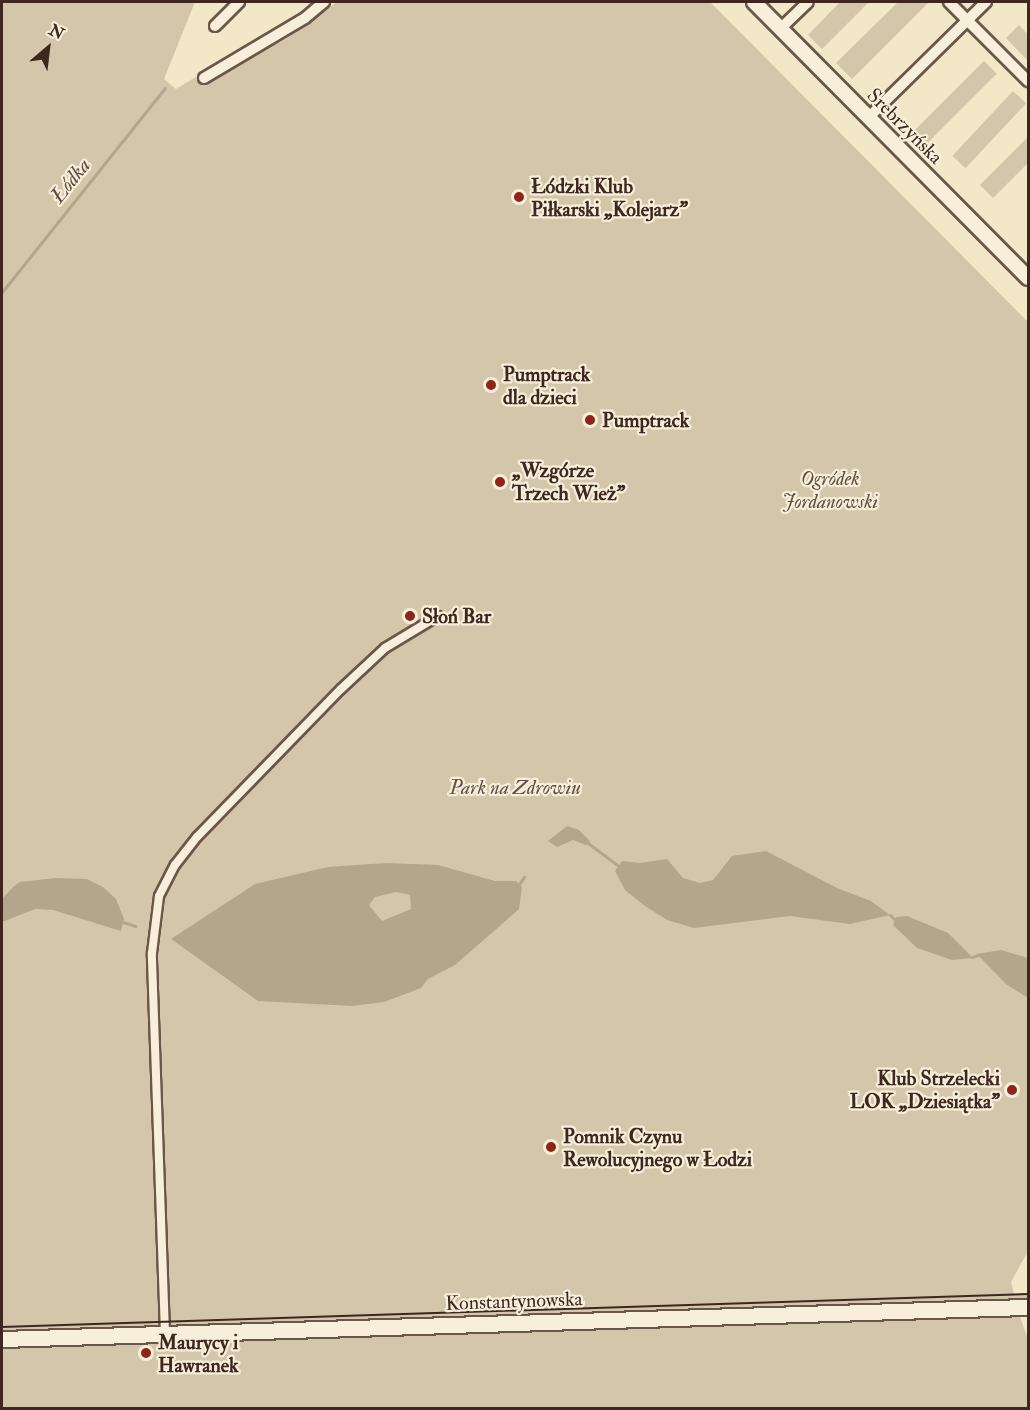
<!DOCTYPE html>
<html>
<head>
<meta charset="utf-8">
<style>
	body { margin:0 }
	#map { position:relative; width:1030px; height:1410px; overflow:hidden; background:#f2e7c6; font-family:"IM FELL Double Pica",serif }
	div>[style] { position:absolute }
	[style*='--x'] { left:calc(var(--x)*1px); top:calc(var(--y)*1px); width:calc(var(--w)*1px); rotate:calc(var(--a)*1deg) }
	.green>* { inset:0; background:#d3c6aa; transform-origin:0 0 }
	.water>* { inset:0; background:#b4a68d }
	.stream>* { height:3px; margin:-1.5px; padding:0 1.5px; transform-origin:1.5px; border-radius:1.5px; background:#b4a68d }
	.roads { filter:drop-shadow(2px 0 #6a5749) drop-shadow(-2px 0 #6a5749) drop-shadow(0 2px #6a5749) drop-shadow(0 -2px #6a5749) }
	.pedestrian>* { height:8px; margin:-4px; padding:0 4px; transform-origin:4px; border-radius:4px; background:#f7efda }
	.minor>* { height:10px; margin:-5px; padding:0 5px; transform-origin:5px; border-radius:5px; background:#f7efda }
	.tertiary>* { height:14px; margin:-7px; padding:0 7px; transform-origin:7px; border-radius:7px; background:#f7efda }
	.secondary>* { height:15px; margin:-7.5px; padding:0 7.5px; transform-origin:7.5px; border-radius:7.5px; background:#f7efda }
	.tram>* { height:1.5px; margin:-0.75px; padding:0 0.75px; transform-origin:0.75px; border-radius:0.75px; background:#3d271f }
	.dots>* { width:16px; height:16px; translate:-50% -50%; box-sizing:border-box; border:3px solid #f7efda; border-radius:50% }
	span { translate:-50% -50%; white-space:nowrap; text-align:center; line-height:1.15; -webkit-text-stroke:4.5px #f7efda; paint-order:stroke }
	.street-label { font-size:20px; color:#3d271f }
	.poi-label { font-size:20px; color:#3d271f; font-weight:700 }
	.left { translate:0 -50%; text-align:left }
	.right { translate:-100% -50%; text-align:right }
	.park-label { font-size:20px; color:#624f42; font-style:italic }
	.water-label { font-size:21px; color:#614d40; font-style:italic }
	.frame { position:absolute; inset:0; border:3px solid #3d271f; pointer-events:none }
	.north { position:absolute; left:18px; top:18px; width:60px; height:60px; -webkit-text-stroke:4px #f7efda; paint-order:stroke; rotate:28deg; font-size:16px; font-weight:700; line-height:24px; text-align:center; color:#3d271f }
	.north::after { content:''; display:block; margin:auto; width:21px; height:27px; background:#3d271f; clip-path:polygon(50% 0,100% 100%,50% 72%,0 100%) }
</style>
</head>
<body>
<div id="map">
	<div class="green">
		<div style="clip-path:polygon(2px 2px,195px 2px,164px 79px,176px 89px,199px 75px,204px 80px,286px 39px,337px 2px,710px 2px,1028px 322px,1028px 1251px,1011px 1282px,1014px 1294px,1028px 1293px,1028px 1316px,1020px 1317px,1028px 1339px,1028px 1408px,2px 1408px)"></div>
		<div style="clip-path:polygon(840px 2px,869px 2px,822px 49px,808px 35px)"></div>
		<div style="clip-path:polygon(898px 2px,929px 2px,852px 79px,836px 63px)"></div>
		<div style="clip-path:polygon(1019px 25px,1028px 35px,1028px 61px,1006px 38px)"></div>
		<div style="left:984px;top:61px;width:18px;height:100px;rotate:45deg"></div>
		<div style="left:1013px;top:91px;width:18px;height:89px;rotate:43deg"></div>
		<div style="clip-path:polygon(1028px 137px,1028px 163px,993px 198px,980px 185px)"></div>
	</div>
	<div class="water">
		<div style="clip-path:polygon(567px 826px,579px 830px,590px 841px,586px 845px,573px 840px,557px 847px,548px 841px)"></div>
		<div style="clip-path:polygon(766px 851px,837px 888px,871px 901px,890px 915px,850px 924px,790px 916px,694px 928px,667px 920px,645px 906px,625px 890px,615px 871px,622px 861px,640px 863px,667px 859px,683px 878px,700px 883px,713px 880px,732px 856px)"></div>
		<div style="clip-path:polygon(evenodd,386px 863px,438px 865px,495px 881px,516px 881px,522px 887px,519px 909px,455px 965px,428px 979px,421px 988px,384px 1002px,352px 1006px,258px 1001px,171px 939px,255px 884px,328px 867px,386px 863px,396px 892px,410px 895px,411px 909px,382px 921px,369px 905px,375px 897px,396px 892px)"></div>
		<div style="clip-path:polygon(55px 878px,87px 879px,103px 887px,116px 899px,124px 919px,121px 931px,53px 910px,35px 909px,2px 922px,2px 899px,13px 887px,20px 882px)"></div>
		<div style="clip-path:polygon(907px 916px,948px 933px,973px 958px,952px 960px,917px 948px,893px 925px,896px 917px)"></div>
		<div style="clip-path:polygon(1001px 950px,1028px 958px,1028px 998px,1006px 984px,977px 954px)"></div>
	</div>
	<div class="stream">
		<div style="--x:2;--y:292;--w:261;--a:-51.4"></div>
		<div style="--x:588;--y:843;--w:38;--a:37"></div>
		<div style="--x:519;--y:884;--w:9;--a:-54"></div>
		<div style="--x:890;--y:915;--w:6;--a:45"></div>
		<div style="--x:123;--y:922;--w:13;--a:18"></div>
		<div style="--x:972;--y:957;--w:6;--a:-18"></div>
	</div>
	<div class="roads">
		<div class="pedestrian">
			<div style="--x:165;--y:1333;--w:380;--a:-92"></div>
			<div style="--x:152;--y:953;--w:57;--a:-83"></div>
			<div style="--x:159;--y:896;--w:35;--a:-63"></div>
			<div style="--x:175;--y:865;--w:36;--a:-52"></div>
			<div style="--x:197;--y:837;--w:206;--a:-45.8"></div>
			<div style="--x:341;--y:689;--w:60;--a:-43"></div>
			<div style="--x:385;--y:648;--w:62;--a:-31.1"></div>
		</div>
		<div class="minor">
			<div style="--x:949;--y:2;--w:112;--a:45"></div>
			<div style="--x:215;--y:26;--w:34;--a:-45"></div>
			<div style="--x:781;--y:28;--w:37;--a:-44"></div>
			<div style="--x:204;--y:78;--w:117;--a:-30.7"></div>
			<div style="--x:305;--y:18;--w:25;--a:-40"></div>
			<div style="--x:869;--y:117;--w:164;--a:-44.5"></div>
		</div>
		<div class="tertiary">
			<div style="--x:754;--y:2;--w:389;--a:45.2"></div>
		</div>
		<div class="secondary">
			<div style="--x:2;--y:1339;--w:1026;--a:-1.79"></div>
		</div>
	</div>
	<div class="tram">
		<div style="--x:2;--y:1327;--w:1027;--a:-1.84"></div>
	</div>
	<div class="dots">
		<div style="left:519px;top:197px;background:#8f2418"></div>
		<div style="left:491px;top:385px;background:#8f2418"></div>
		<div style="left:590px;top:420px;background:#8f2418"></div>
		<div style="left:500px;top:482px;background:#8f2418"></div>
		<div style="left:410px;top:616px;background:#8f2418"></div>
		<div style="left:1012px;top:1090px;background:#8f2418"></div>
		<div style="left:551px;top:1147px;background:#8f2418"></div>
		<div style="left:146px;top:1353px;background:#8f2418"></div>
	</div>
	<div class="street-label">
		<span style="left:905px;top:126px;rotate:45deg">Srebrzyńska</span>
		<span style="left:514px;top:1301px;rotate:-2deg">Konstantynowska</span>
	</div>
	<div class="poi-label">
		<span class="left" style="left:531px;top:198px">Łódzki Klub<br>Piłkarski „Kolejarz”</span>
		<span class="left" style="left:503px;top:386px">Pumptrack<br>dla dzieci</span>
		<span class="left" style="left:602px;top:420px">Pumptrack</span>
		<span class="left" style="left:512px;top:482px">„Wzgórze<br>Trzech Wież”</span>
		<span class="left" style="left:422px;top:616px">Słoń Bar</span>
		<span class="right" style="left:1000px;top:1090px">Klub Strzelecki<br>LOK „Dziesiątka”</span>
		<span class="left" style="left:563px;top:1148px">Pomnik Czynu<br>Rewolucyjnego w Łodzi</span>
		<span class="left" style="left:158px;top:1354px">Maurycy i<br>Hawranek</span>
	</div>
	<div class="park-label">
		<span style="left:830px;top:490px">Ogródek<br>Jordanowski</span>
		<span style="left:515px;top:787px">Park na Zdrowiu</span>
	</div>
	<div class="water-label">
		<span style="left:71px;top:181px;rotate:-51deg">Łódka</span>
	</div>
	<div class="frame"></div>
	<div class="north">N</div>
</div>
</body>
</html>
